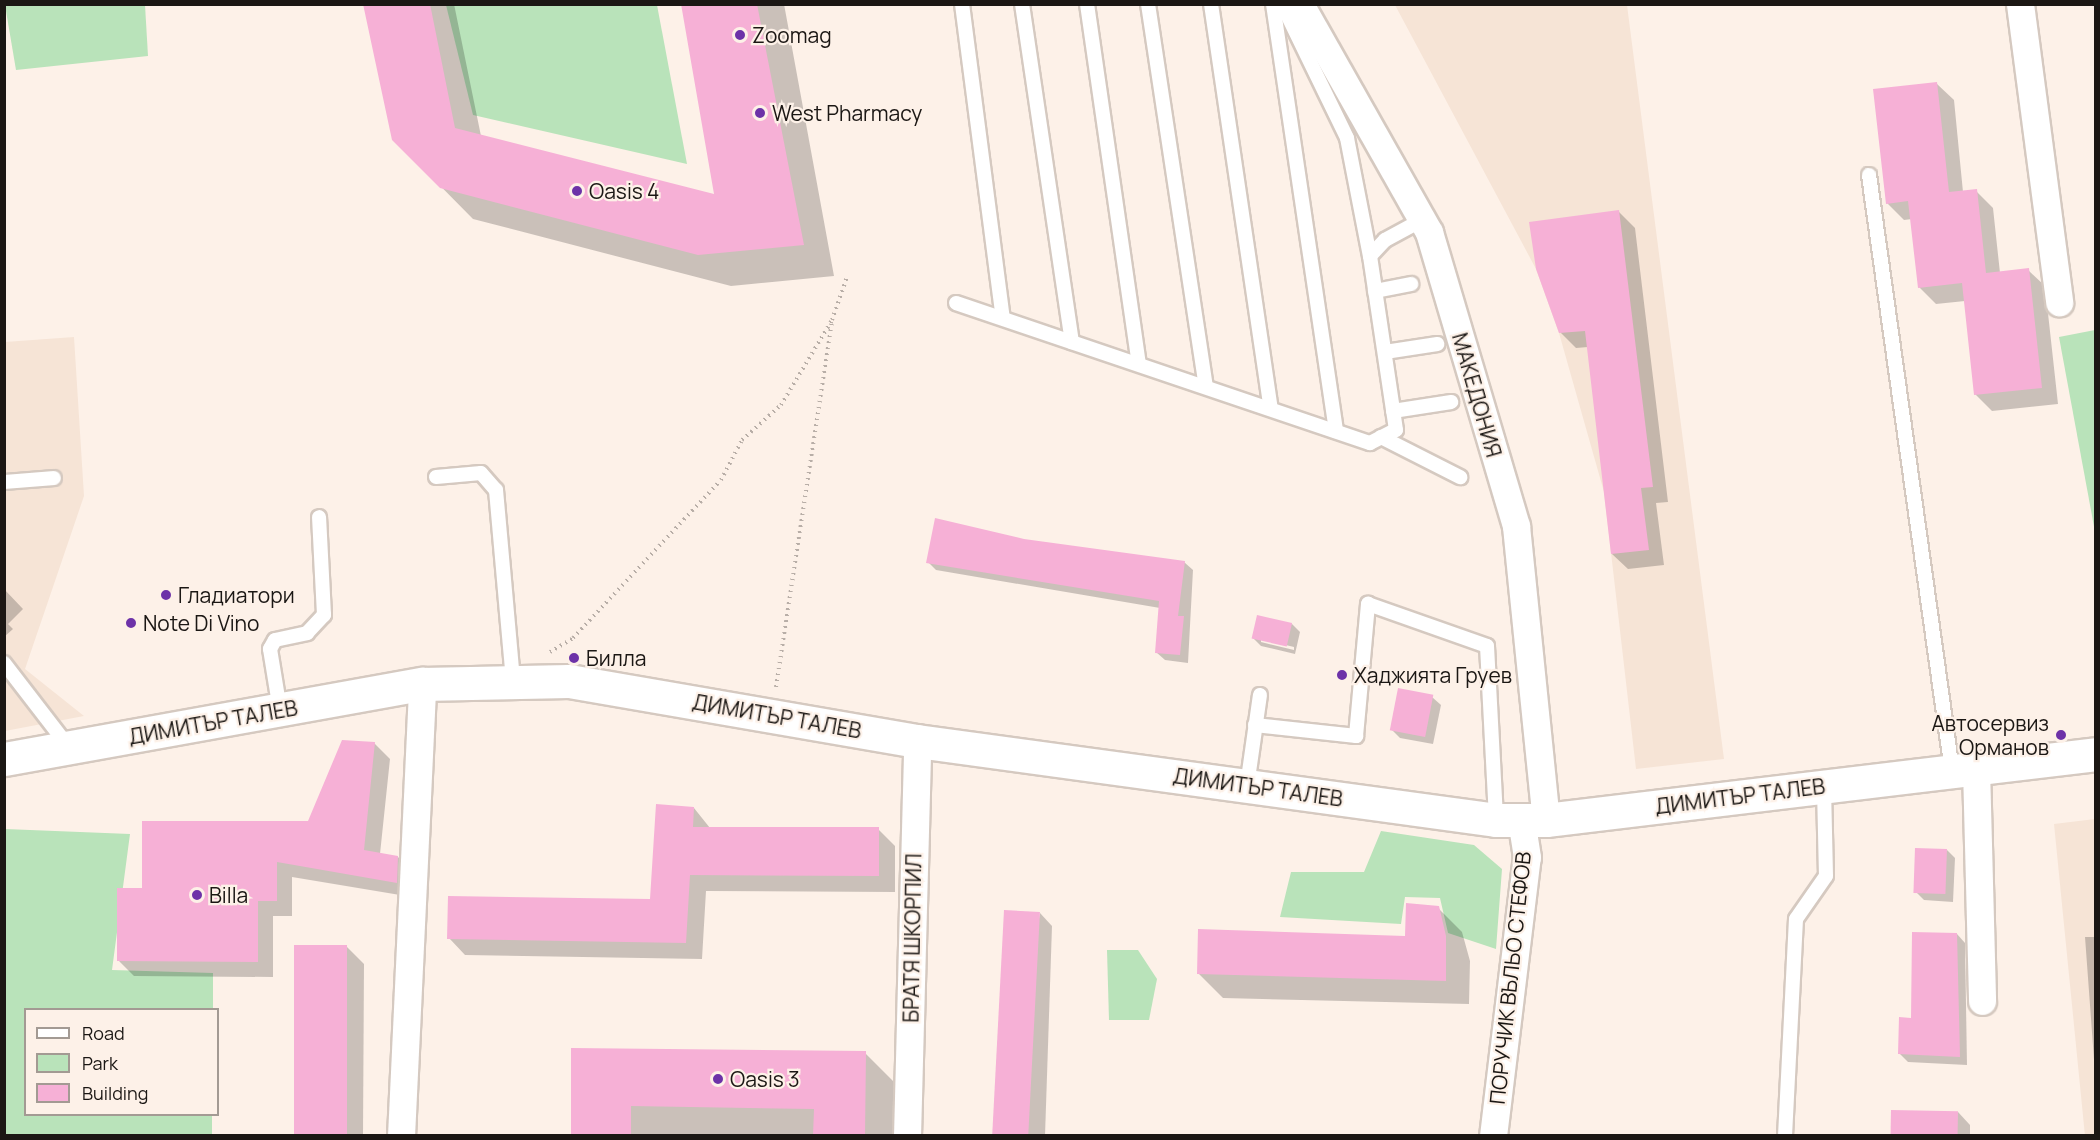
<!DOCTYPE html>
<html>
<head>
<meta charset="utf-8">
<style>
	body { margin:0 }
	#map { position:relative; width:2100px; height:1140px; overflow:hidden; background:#fdf1e8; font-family:Manrope,sans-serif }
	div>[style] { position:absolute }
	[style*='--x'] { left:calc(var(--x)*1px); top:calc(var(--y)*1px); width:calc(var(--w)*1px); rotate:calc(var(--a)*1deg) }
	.built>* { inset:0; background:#f6e4d6 }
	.green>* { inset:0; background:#b9e3ba }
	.shadow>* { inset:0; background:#0003 }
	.building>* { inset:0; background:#f6b0d6; transform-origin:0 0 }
	.path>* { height:4px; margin-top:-2px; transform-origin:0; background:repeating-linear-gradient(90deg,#b8aea7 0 1.5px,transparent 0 6px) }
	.roads { filter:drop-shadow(2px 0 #d5c9c0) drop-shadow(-2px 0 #d5c9c0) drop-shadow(0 2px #d5c9c0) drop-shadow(0 -2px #d5c9c0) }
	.service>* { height:14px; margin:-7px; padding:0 7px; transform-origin:7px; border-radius:7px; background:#fff }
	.minor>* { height:27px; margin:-13.5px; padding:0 13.5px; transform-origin:13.5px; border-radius:13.5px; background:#fff }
	.tertiary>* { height:33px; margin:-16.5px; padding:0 16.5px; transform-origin:16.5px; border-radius:16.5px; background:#fff }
	.dots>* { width:16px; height:16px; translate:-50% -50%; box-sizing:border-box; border:3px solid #fdf1e8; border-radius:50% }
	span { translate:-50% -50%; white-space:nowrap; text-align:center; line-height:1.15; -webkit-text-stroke:4.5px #fdf1e8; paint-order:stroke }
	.poi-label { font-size:21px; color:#1b1714 }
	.left { translate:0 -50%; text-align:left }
	.right { translate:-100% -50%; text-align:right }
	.street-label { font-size:21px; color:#1b1714 }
	.frame { position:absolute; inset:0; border:6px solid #1b1714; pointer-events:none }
	.legend { position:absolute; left:24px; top:1008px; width:195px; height:108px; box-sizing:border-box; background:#fdf1e8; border:2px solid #a39a93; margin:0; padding:8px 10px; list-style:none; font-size:18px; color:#1b1714 }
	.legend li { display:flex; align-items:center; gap:12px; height:30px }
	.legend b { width:30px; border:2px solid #a39a93 }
</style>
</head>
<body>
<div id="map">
	<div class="built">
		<div style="clip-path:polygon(1395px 5px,1627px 5px,1724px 759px,1636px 769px,1604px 492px,1559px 333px,1536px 269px)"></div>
		<div style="clip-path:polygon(74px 337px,84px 496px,25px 669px,84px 716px,5px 731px,5px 342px)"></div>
		<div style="clip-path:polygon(2095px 819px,2096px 1135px,2085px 1136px,2054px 824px)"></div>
	</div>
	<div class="green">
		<div style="clip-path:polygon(5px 5px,145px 5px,148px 56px,16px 70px)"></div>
		<div style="clip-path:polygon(446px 5px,657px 5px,687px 164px,473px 115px)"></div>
		<div style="clip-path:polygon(2095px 330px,2096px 330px,2095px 532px,2059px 337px)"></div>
		<div style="clip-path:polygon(5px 829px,130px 834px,112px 970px,213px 973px,213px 1009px,26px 1010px,26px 1114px,212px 1115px,212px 1135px,5px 1136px)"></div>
		<div style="clip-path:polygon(1381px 831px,1474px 845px,1502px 869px,1496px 949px,1448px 933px,1440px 898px,1405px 897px,1401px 924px,1280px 917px,1291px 872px,1364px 872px)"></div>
		<div style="clip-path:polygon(1107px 950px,1138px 950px,1157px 979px,1149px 1020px,1109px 1020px)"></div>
	</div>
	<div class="shadow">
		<div style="clip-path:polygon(364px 4px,454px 4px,481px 136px,716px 196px,682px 4px,784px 4px,834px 276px,731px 286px,473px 219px,394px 139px)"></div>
		<div style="clip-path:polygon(1937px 84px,1954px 100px,1963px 192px,1976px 191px,1993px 208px,2000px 273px,2028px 270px,2045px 286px,2058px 404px,1992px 411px,1975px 394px,1965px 301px,1936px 304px,1919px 287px,1912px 219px,1904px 220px,1887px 203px)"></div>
		<div style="clip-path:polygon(1619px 212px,1635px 228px,1668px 502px,1656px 503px,1664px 565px,1628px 569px,1612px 554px,1588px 347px,1576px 348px,1560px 332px)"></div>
		<div style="clip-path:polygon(1023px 540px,1184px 562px,1193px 570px,1188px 663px,1165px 660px,1156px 652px,1160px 608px,936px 570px,928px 562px)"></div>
		<div style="clip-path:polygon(4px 589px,23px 609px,8px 624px,13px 629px,4px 637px)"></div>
		<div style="clip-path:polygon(evenodd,1292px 624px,1300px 632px,1295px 654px,1261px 646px,1253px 638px,1292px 624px,1261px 639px,1294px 647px,1294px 650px,1261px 642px,1261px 639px)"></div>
		<div style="clip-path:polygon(1432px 697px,1441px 705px,1433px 744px,1400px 738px,1391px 729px)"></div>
		<div style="clip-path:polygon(374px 743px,390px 759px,380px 854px,398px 857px,413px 872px,412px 897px,292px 877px,292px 916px,273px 916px,273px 977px,134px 976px,119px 961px,143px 890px,309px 823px)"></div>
		<div style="clip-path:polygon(694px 808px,710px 828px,878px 829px,895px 846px,895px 892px,706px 891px,702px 959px,465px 955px,449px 938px,651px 900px)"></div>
		<div style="clip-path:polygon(1947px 850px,1955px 858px,1953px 902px,1924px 900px,1916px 892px)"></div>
		<div style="clip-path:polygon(1438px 908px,1462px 932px,1470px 961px,1469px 1004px,1223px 998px,1199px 974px,1406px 938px)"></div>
		<div style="clip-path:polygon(1040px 913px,1052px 926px,1045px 1136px,997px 1136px)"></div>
		<div style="clip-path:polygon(2095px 923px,2096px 923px,2096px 1087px,2085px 937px,2095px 937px)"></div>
		<div style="clip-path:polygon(1957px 934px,1965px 943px,1967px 1065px,1908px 1062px,1900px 1054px,1912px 1019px)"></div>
		<div style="clip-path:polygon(347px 947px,364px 964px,363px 1136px,295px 1136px)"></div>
		<div style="clip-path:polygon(573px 1050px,865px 1053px,897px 1085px,897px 1136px,572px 1136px)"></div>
		<div style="clip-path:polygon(1958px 1112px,1970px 1125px,1970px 1136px,1893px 1136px)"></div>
	</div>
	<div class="building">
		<div style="clip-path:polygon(363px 4px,430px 4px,455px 128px,714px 194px,681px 4px,757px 4px,804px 245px,698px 255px,440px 188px,392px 140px)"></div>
		<div style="clip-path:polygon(1937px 82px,1949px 192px,1977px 189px,1986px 273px,2029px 268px,2042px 388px,1974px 395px,1962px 283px,1918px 288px,1908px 201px,1886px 204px,1873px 89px)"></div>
		<div style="clip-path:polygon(1619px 210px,1653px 487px,1641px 488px,1649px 550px,1611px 554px,1585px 331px,1559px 333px,1536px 269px,1529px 222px)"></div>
		<div style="clip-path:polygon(935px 518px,1024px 539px,1185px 561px,1178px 616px,1184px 616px,1180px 655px,1155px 653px,1159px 601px,926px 563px)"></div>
		<div style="left:1257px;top:615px;width:36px;height:24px;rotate:13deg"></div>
		<div style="left:1398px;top:688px;width:36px;height:43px;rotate:11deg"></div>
		<div style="clip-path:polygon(342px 740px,375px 742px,364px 850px,398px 856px,397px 883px,277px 862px,277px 901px,258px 901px,258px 962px,117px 961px,117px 888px,142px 888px,142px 821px,308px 821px)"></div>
		<div style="clip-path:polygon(656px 804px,694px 807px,693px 827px,879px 827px,879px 876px,690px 875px,686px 943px,447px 939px,448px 896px,650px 899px)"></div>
		<div style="left:1915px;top:848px;width:32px;height:45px;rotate:2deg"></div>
		<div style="clip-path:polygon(1406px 903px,1439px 906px,1446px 936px,1446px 981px,1197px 974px,1198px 929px,1405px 936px)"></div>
		<div style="left:1004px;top:910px;width:36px;height:226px;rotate:3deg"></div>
		<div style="clip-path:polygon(1912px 932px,1957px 933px,1960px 1057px,1898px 1054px,1899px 1017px,1911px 1018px)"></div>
		<div style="left:294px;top:945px;width:53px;height:191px"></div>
		<div style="clip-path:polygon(571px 1048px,866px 1051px,865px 1136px,813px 1136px,814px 1109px,631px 1106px,631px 1136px,571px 1136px)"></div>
		<div style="left:1891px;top:1110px;width:67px;height:26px;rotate:1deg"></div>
	</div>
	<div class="path">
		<div style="--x:550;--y:652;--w:27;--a:-31"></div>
		<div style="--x:573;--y:638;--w:216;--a:-46.9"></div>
		<div style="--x:721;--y:480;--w:45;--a:-62.3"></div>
		<div style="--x:742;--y:440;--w:52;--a:-41.9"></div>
		<div style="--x:781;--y:405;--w:99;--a:-59"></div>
		<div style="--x:776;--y:687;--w:371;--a:-81.3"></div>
		<div style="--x:832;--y:320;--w:46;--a:-70.8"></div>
	</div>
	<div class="roads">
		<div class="service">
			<div style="--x:962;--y:4;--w:317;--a:82.6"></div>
			<div style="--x:1022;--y:4;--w:342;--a:81.6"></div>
			<div style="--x:1087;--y:4;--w:364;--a:81.8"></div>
			<div style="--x:1148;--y:4;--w:387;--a:81.4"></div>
			<div style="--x:1211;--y:4;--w:409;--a:81.6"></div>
			<div style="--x:1273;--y:4;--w:432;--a:81.6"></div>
			<div style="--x:1282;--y:4;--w:149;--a:64.1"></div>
			<div style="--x:1347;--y:138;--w:120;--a:79"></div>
			<div style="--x:1869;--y:175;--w:602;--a:82.07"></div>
			<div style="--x:1375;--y:291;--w:37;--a:-11"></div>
			<div style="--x:956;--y:303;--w:437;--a:18.7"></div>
			<div style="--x:1370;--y:443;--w:29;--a:-27"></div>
			<div style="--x:1396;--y:430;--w:176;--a:-98.5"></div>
			<div style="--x:1370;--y:256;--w:22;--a:-47"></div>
			<div style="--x:1385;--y:240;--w:42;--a:-28.4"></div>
			<div style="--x:1385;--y:352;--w:53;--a:-8.7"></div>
			<div style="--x:1393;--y:411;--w:59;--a:-8.8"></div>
			<div style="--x:1381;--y:437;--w:89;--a:26.9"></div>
			<div style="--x:436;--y:477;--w:45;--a:-5.1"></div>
			<div style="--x:481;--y:473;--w:23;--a:49"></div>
			<div style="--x:496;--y:490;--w:193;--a:84.9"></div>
			<div style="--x:4;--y:482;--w:50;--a:-4.6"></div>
			<div style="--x:4;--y:663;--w:105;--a:52.4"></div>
			<div style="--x:280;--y:710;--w:62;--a:-99.3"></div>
			<div style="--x:270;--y:649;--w:10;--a:-61"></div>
			<div style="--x:275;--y:640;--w:33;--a:-12"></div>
			<div style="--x:307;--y:633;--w:25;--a:-47"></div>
			<div style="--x:324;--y:615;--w:98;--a:-92.9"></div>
			<div style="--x:1255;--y:725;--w:102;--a:6.2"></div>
			<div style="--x:1356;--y:736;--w:133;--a:-84.8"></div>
			<div style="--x:1368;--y:604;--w:126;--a:19.4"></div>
			<div style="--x:1487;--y:646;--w:174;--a:87"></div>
			<div style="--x:1247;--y:786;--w:92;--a:-81.9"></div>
			<div style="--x:1785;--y:1136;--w:217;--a:-87.1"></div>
			<div style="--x:1796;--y:919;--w:52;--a:-55.1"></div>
			<div style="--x:1826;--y:876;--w:90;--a:-91.3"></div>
		</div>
		<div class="minor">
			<div style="--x:1300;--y:4;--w:262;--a:60.5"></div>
			<div style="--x:1429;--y:232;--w:307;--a:73.5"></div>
			<div style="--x:1516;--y:526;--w:296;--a:84.2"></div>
			<div style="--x:2020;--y:4;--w:301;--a:82.5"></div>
			<div style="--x:1976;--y:768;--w:233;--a:88.5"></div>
			<div style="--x:401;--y:1136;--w:452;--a:-87.3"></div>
			<div style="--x:907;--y:1136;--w:395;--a:-88.5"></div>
			<div style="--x:1493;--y:1136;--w:281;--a:-83.1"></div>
			<div style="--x:1527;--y:857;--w:37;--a:-99"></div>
		</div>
		<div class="tertiary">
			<div style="--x:4;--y:759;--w:425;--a:-10.2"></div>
			<div style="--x:422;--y:684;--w:147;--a:-1.2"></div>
			<div style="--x:569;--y:681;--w:353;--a:9.8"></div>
			<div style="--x:917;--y:741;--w:584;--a:7.77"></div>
			<div style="--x:1496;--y:820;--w:50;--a:0"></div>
			<div style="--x:1546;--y:820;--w:554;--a:-6.84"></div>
		</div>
	</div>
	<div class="dots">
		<div style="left:740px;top:35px;background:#6d32a8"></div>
		<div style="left:760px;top:113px;background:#6d32a8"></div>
		<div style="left:577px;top:191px;background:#6d32a8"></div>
		<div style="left:166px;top:595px;background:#6d32a8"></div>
		<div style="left:131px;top:623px;background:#6d32a8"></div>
		<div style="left:574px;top:658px;background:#6d32a8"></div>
		<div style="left:1342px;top:675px;background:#6d32a8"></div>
		<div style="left:2061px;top:735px;background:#6d32a8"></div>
		<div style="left:197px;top:895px;background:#6d32a8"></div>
		<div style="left:718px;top:1079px;background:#6d32a8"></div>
	</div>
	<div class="poi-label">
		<span class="left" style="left:752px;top:35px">Zoomag</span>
		<span class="left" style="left:772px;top:113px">West Pharmacy</span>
		<span class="left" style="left:589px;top:191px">Oasis 4</span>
		<span class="left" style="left:178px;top:595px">Гладиатори</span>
		<span class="left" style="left:143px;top:623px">Note Di Vino</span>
		<span class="left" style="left:586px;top:658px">Билла</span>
		<span class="left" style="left:1354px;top:675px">Хаджията Груев</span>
		<span class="right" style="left:2049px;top:735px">Автосервиз<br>Орманов</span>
		<span class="left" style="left:209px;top:895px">Billa</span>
		<span class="left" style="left:730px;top:1079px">Oasis 3</span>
	</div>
	<div class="street-label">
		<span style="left:1477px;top:395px;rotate:74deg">МАКЕДОНИЯ</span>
		<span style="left:777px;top:716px;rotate:10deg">ДИМИТЪР ТАЛЕВ</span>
		<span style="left:213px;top:722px;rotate:-10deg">ДИМИТЪР ТАЛЕВ</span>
		<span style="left:1258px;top:787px;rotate:8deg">ДИМИТЪР ТАЛЕВ</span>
		<span style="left:1740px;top:796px;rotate:-7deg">ДИМИТЪР ТАЛЕВ</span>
		<span style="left:912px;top:938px;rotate:-89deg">БРАТЯ ШКОРПИЛ</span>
		<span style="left:1510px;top:978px;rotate:-84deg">ПОРУЧИК ВЪЛЬО СТЕФОВ</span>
	</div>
	<div class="frame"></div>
	<ul class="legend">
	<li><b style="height:8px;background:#fff"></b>Road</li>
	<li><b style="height:16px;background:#b9e3ba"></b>Park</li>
	<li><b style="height:16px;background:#f6b0d6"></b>Building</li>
	</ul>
</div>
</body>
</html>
